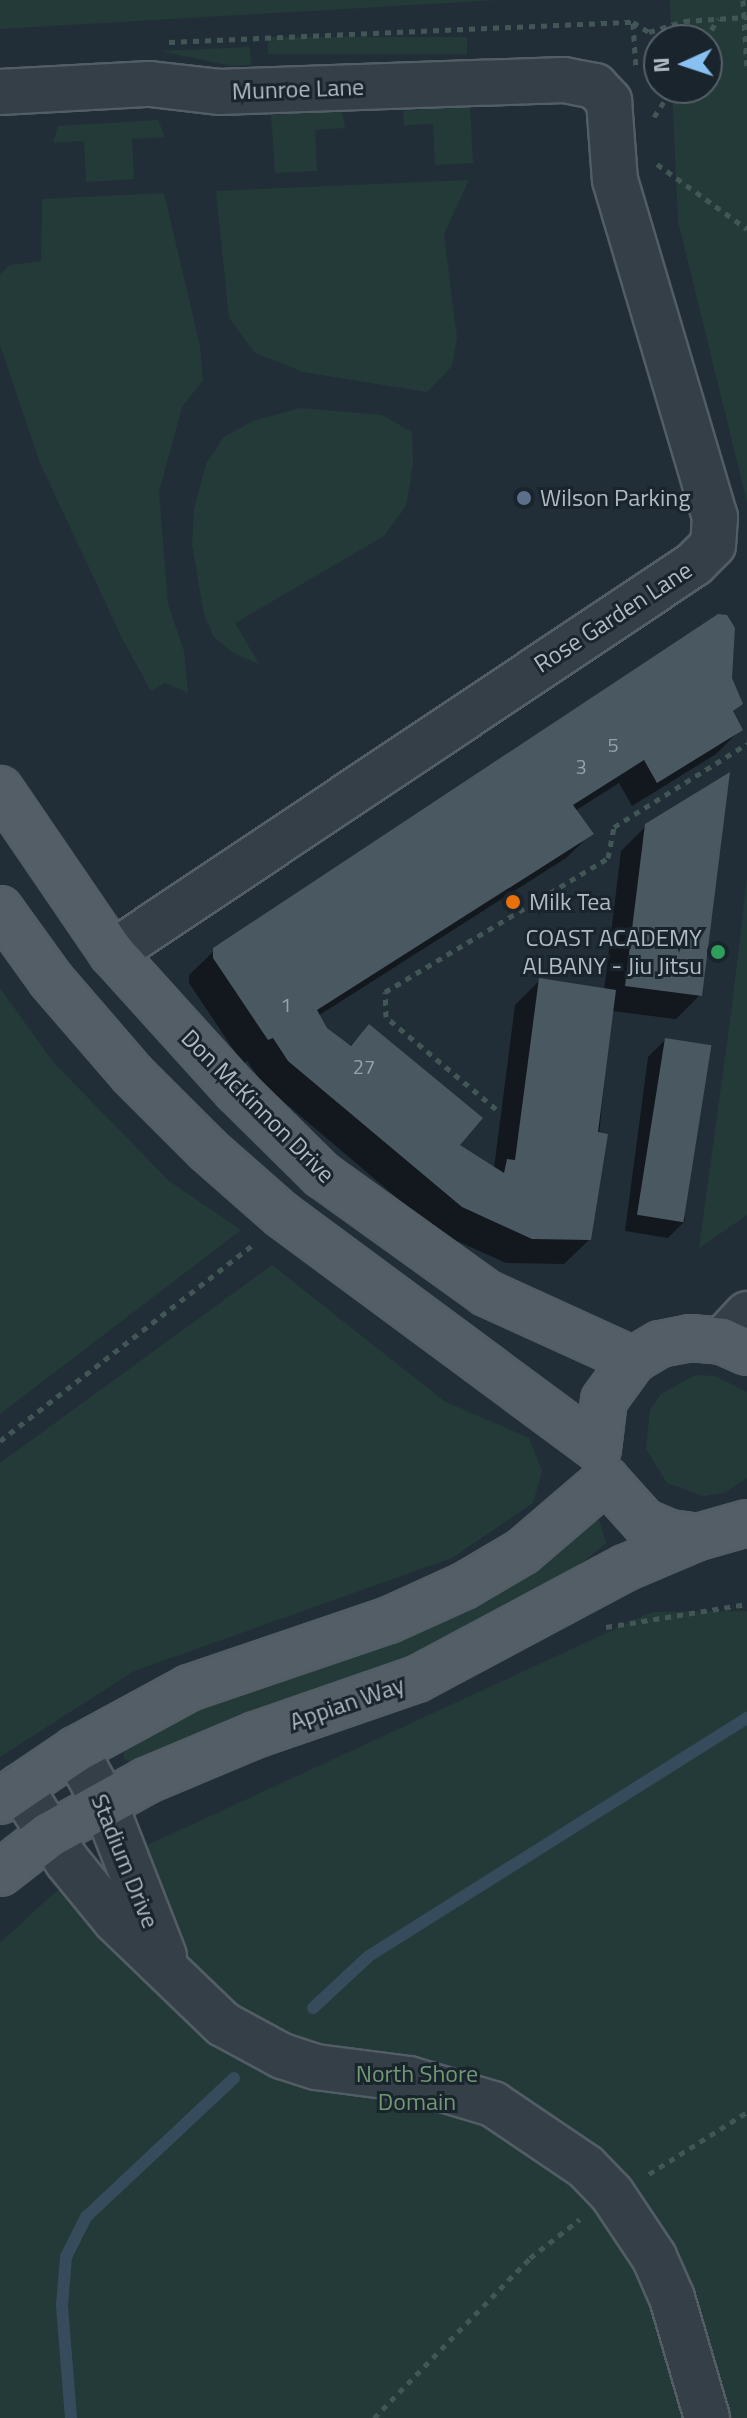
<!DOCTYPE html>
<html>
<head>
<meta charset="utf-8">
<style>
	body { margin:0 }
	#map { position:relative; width:747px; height:2418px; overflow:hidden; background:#222e37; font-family:"Titillium Web",sans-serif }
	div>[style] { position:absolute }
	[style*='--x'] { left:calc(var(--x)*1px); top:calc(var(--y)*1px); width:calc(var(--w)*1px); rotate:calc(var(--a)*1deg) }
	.green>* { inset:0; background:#243a38; transform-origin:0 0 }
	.shadow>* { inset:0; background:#0007 }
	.stream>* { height:12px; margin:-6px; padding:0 6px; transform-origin:6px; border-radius:6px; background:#364c5d }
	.building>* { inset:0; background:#4a5862; transform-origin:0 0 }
	.path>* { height:5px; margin-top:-2.5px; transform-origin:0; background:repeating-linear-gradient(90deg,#435656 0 6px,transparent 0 12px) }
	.roads { filter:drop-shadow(2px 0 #525d65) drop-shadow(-2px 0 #525d65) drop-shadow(0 2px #525d65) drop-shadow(0 -2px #525d65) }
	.minor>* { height:44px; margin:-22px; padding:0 22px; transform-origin:22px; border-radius:22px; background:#353f47 }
	.major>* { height:44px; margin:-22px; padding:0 22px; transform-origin:22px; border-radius:22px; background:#535e67 }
	.dots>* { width:22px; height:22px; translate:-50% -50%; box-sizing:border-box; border:4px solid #1a242c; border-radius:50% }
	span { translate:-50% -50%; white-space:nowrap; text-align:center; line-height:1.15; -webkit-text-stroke:6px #1a242c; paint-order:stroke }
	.number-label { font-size:20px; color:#96a2ac }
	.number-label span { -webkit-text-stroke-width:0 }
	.street-label { font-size:24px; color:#afbac4 }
	.poi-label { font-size:24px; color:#afbac4 }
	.left { translate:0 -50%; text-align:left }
	.right { translate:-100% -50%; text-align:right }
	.park-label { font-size:24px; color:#709873 }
	.north { position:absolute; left:643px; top:24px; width:80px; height:80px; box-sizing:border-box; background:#1a242c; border:2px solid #566069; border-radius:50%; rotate:267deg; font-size:22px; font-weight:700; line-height:32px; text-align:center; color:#afbac4 }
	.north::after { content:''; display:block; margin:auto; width:28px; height:36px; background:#87c0f1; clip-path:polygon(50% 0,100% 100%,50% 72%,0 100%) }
</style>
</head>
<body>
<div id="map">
	<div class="green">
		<div style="clip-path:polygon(0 0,499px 0,0 29px)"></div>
		<div style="clip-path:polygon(670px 0,747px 0,747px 502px,678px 221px,672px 88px,707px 88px,707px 40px,671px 40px)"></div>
		<div style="left:467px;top:37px;width:17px;height:199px;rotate:90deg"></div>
		<div style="clip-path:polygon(250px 47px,251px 65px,231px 66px,161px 51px)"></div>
		<div style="clip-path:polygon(470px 105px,473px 163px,435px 165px,433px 124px,404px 125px,403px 111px)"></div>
		<div style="clip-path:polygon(342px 111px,345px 128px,315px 130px,317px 171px,275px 173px,271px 115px)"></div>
		<div style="clip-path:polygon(158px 120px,165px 137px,132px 139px,134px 179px,86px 182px,84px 141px,53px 143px,58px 126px)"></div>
		<div style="clip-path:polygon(469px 180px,444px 234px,457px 338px,452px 366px,427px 392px,303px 372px,255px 353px,229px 318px,216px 191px)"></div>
		<div style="clip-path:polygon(164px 193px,200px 346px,203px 380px,182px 407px,159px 492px,168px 604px,184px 651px,188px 693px,165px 683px,151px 691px,123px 640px,40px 463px,0 345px,0 274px,10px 265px,41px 261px,42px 199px)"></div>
		<div style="clip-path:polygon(300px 408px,382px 415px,412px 432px,413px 465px,406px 506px,384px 536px,235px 623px,259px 664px,233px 653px,214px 637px,204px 615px,192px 544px,194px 509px,206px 464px,224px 437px,253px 421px)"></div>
		<div style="clip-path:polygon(747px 878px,747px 1215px,699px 1248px,732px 1006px)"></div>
		<div style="clip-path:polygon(0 988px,53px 1062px,169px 1181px,241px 1230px,0 1414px)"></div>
		<div style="clip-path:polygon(272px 1265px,444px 1401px,529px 1438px,542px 1471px,533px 1503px,452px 1558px,134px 1671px,0 1757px,0 1463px)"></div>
		<div style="clip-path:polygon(695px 1375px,715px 1376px,747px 1392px,747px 1478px,724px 1493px,704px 1496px,667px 1483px,646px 1449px,650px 1410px,661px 1394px)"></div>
		<div style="clip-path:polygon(598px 1517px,606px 1543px,557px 1583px,424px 1655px,148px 1760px,132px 1763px,123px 1758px,125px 1746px,166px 1720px,565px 1541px)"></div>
		<div style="clip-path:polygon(747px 1611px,747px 2418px,0 2418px,0 1943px,54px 1893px,102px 1866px,652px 1612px)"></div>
	</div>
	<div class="shadow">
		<div style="clip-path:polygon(730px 679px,741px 703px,732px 713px,740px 730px,716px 754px,632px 806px,619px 783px,575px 811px,591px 834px,566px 858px,318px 1016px,326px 1029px,349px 1047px,370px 1026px,457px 1145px,494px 1168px,515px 1005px,540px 980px,604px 990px,621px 851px,646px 826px,700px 995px,676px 1019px,611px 1011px,589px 1240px,564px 1264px,506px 1263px,437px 1232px,264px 1085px,247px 1061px,243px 1064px,189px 983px,189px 975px,215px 950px)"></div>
		<div style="clip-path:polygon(665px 1040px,685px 1221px,668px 1238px,625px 1231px,648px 1057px)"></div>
	</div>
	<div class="stream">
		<div style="--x:313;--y:2008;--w:76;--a:-42.9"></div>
		<div style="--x:369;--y:1956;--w:447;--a:-32.2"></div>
		<div style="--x:71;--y:2418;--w:113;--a:-94.6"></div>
		<div style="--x:62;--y:2305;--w:48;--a:-85.2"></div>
		<div style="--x:66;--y:2257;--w:45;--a:-63.4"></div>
		<div style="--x:86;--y:2217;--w:203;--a:-43.2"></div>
	</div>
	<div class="building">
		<div style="clip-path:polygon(718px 614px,727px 615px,735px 628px,732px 678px,743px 704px,733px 711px,743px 730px,657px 783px,644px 760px,573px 805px,594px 834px,317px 1010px,327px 1028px,351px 1046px,369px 1024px,483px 1118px,460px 1145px,504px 1173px,507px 1159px,515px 1160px,539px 978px,616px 990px,598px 1132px,608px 1134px,591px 1240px,532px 1239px,462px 1207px,288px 1061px,273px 1038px,268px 1040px,213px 958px,213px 948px)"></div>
		<div style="clip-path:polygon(730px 772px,702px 996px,625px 986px,645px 824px)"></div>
		<div style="left:665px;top:1038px;width:47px;height:179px;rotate:9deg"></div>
	</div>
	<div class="path">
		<div style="--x:743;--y:0;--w:69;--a:86.7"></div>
		<div style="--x:633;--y:23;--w:46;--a:86.3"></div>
		<div style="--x:705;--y:40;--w:25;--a:-58"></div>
		<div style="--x:169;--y:42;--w:464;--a:-2.5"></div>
		<div style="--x:633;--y:22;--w:19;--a:32"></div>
		<div style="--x:649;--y:32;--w:37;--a:-17"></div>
		<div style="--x:684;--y:21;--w:63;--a:-3.6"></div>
		<div style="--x:654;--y:117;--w:35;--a:-57"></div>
		<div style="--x:657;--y:164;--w:111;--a:35.8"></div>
		<div style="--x:496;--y:1109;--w:143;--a:-140.1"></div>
		<div style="--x:386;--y:1017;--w:25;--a:-92"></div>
		<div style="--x:385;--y:992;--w:260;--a:-31"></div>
		<div style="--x:608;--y:858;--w:32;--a:-79"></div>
		<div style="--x:614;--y:827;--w:157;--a:-32"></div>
		<div style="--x:0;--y:1441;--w:323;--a:-37.8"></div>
		<div style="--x:606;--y:1627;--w:143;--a:-9.3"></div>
		<div style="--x:649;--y:2174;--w:116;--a:-32.3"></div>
		<div style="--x:374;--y:2418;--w:223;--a:-45.7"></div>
		<div style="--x:530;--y:2258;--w:63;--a:-38"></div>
	</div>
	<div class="roads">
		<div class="minor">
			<div style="--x:0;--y:92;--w:150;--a:-3.1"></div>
			<div style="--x:150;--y:84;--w:69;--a:6.6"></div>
			<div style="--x:219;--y:92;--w:345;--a:-2"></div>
			<div style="--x:564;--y:80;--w:32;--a:11"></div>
			<div style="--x:595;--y:86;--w:21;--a:47"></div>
			<div style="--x:609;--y:101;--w:79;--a:85.7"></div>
			<div style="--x:615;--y:180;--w:352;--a:73.5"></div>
			<div style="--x:715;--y:517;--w:28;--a:94"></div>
			<div style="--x:713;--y:545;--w:27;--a:135"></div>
			<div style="--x:694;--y:564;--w:700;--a:146.24"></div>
			<div style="--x:722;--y:1341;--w:37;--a:-47"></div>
			<div style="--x:75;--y:1750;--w:60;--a:60.9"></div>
			<div style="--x:104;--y:1802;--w:165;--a:68.7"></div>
			<div style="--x:20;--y:1787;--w:88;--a:57.6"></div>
			<div style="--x:67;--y:1861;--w:77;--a:50.8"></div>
			<div style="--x:116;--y:1921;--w:149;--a:43.9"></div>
			<div style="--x:223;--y:2024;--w:67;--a:28.5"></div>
			<div style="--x:282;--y:2056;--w:36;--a:18"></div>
			<div style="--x:316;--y:2067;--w:94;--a:7.4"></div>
			<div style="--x:409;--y:2079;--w:88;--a:16.6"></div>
			<div style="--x:493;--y:2104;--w:112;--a:34.1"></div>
			<div style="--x:586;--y:2167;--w:37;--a:46"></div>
			<div style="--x:612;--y:2194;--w:76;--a:56.3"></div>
			<div style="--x:654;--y:2257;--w:45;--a:66.3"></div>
			<div style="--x:672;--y:2298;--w:125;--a:73.7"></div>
		</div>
		<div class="major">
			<div style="--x:0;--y:789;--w:199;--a:55.7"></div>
			<div style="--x:112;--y:953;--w:185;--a:47.9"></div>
			<div style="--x:236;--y:1090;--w:121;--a:44.7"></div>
			<div style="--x:322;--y:1175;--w:202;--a:35.7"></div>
			<div style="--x:486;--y:1293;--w:162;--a:24.5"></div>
			<div style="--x:0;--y:909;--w:87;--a:54.3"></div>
			<div style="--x:51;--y:980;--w:124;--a:49.2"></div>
			<div style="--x:132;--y:1074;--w:107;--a:45"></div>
			<div style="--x:208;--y:1150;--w:98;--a:41.3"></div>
			<div style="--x:282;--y:1215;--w:393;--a:36.5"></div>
			<div style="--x:598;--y:1449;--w:49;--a:-83"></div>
			<div style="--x:604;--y:1400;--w:49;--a:-54.1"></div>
			<div style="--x:633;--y:1360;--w:31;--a:-31"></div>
			<div style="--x:660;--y:1344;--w:31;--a:-11"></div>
			<div style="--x:690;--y:1338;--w:32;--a:5"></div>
			<div style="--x:722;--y:1341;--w:27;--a:24"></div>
			<div style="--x:0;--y:1801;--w:91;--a:-34.2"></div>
			<div style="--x:75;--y:1750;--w:130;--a:-28.5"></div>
			<div style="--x:189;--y:1688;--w:211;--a:-18.8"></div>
			<div style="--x:389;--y:1620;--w:82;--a:-24.4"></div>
			<div style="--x:464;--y:1586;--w:67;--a:-30.4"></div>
			<div style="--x:522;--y:1552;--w:111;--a:-40.6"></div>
			<div style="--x:606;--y:1480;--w:57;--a:47.9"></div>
			<div style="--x:644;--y:1522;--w:28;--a:23"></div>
			<div style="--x:670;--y:1533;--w:28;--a:8"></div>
			<div style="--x:698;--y:1537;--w:51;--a:-15.9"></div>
			<div style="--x:0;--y:1873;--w:62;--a:-37.8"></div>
			<div style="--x:49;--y:1835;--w:113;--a:-29.1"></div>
			<div style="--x:148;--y:1780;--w:116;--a:-22.8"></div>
			<div style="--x:255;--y:1735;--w:171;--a:-19.1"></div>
			<div style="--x:417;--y:1679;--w:236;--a:-28.1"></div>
			<div style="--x:625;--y:1568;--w:79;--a:-23"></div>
		</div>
	</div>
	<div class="dots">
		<div style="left:524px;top:498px;background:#5c6f8a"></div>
		<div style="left:513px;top:902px;background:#e8710a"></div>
		<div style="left:718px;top:952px;background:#2e9e5b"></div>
	</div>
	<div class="number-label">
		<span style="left:613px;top:744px">5</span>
		<span style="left:581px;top:766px">3</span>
		<span style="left:286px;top:1004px">1</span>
		<span style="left:364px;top:1066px">27</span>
	</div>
	<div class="street-label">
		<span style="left:298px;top:89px;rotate:-2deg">Munroe Lane</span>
		<span style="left:613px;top:617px;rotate:-33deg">Rose Garden Lane</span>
		<span style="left:258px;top:1106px;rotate:45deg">Don McKinnon Drive</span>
		<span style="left:347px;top:1703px;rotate:-19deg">Appian Way</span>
		<span style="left:125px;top:1861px;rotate:68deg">Stadium Drive</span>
	</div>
	<div class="poi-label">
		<span class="left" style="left:540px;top:498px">Wilson Parking</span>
		<span class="left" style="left:529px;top:902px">Milk Tea</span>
		<span class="right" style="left:702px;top:952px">COAST ACADEMY<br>ALBANY - Jiu Jitsu</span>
	</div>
	<div class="park-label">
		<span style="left:417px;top:2088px">North Shore<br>Domain</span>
	</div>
	<div class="north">N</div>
</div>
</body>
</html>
